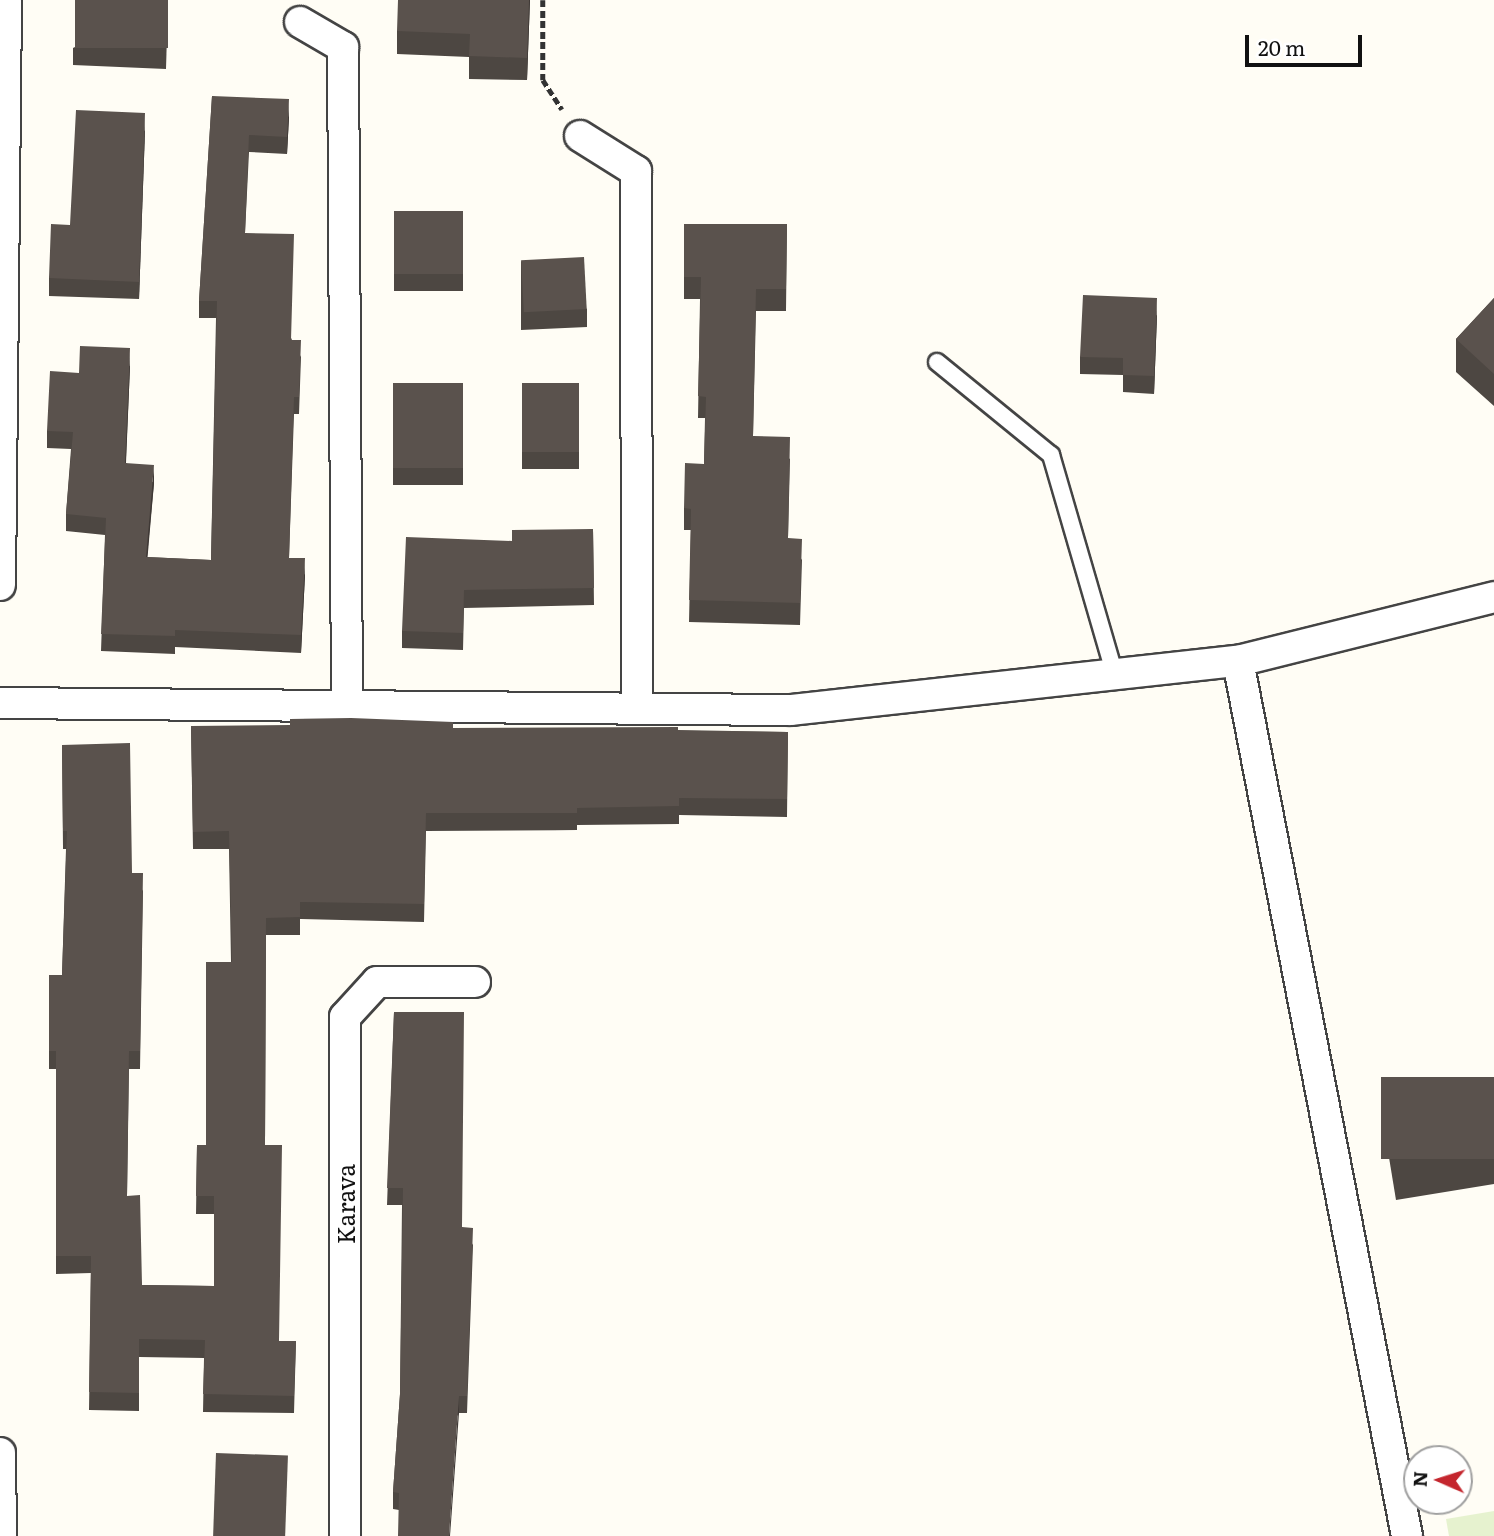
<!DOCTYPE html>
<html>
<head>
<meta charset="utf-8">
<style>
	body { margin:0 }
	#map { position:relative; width:1494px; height:1536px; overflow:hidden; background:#fffdf5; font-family:Literata,serif }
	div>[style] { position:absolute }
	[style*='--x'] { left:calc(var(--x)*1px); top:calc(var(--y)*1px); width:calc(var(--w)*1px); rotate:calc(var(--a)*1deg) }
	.pitch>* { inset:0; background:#e6f2cf }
	.path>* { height:4.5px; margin-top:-2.25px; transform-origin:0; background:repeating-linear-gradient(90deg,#333 0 7px,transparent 0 10.5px) }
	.roads { filter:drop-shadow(2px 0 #444) drop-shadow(-2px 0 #444) drop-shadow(0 2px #444) drop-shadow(0 -2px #444) }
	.lane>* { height:16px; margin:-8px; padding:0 8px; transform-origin:8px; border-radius:8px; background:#fff }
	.street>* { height:30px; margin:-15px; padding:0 15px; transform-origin:15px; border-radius:15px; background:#fff }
	.wall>* { inset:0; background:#4d4742; transform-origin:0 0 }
	.shaded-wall>* { inset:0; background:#3f3936 }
	.building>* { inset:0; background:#5a524d; transform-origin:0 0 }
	span { translate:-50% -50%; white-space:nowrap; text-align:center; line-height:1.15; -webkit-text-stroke:7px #fff; paint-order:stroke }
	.street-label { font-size:24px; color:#111 }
	.north { position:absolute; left:1403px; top:1445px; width:70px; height:70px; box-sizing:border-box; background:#fff; border:2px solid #a0a0a0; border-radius:50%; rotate:273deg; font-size:19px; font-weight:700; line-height:28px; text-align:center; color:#111 }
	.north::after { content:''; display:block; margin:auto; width:24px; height:32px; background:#c4262e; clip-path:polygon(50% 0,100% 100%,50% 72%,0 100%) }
	.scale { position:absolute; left:1245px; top:35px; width:117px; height:32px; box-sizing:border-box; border:4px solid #111; border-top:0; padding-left:9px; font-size:21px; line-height:24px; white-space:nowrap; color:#111; -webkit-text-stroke:5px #fff; paint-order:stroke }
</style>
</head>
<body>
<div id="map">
	<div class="pitch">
		<div style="clip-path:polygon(1494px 1511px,1494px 1536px,1449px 1536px,1446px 1519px)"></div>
	</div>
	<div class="path">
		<div style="--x:543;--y:0;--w:80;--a:90"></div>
		<div style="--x:543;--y:80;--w:35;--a:57"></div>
	</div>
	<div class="roads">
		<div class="lane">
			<div style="--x:937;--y:362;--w:147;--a:39.2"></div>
			<div style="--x:1051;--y:455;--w:230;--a:73.8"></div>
		</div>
		<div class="street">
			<div style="--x:300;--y:22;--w:50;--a:30.2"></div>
			<div style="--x:343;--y:47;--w:661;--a:89.65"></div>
			<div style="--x:580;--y:136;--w:66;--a:32"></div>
			<div style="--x:636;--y:171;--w:538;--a:89.89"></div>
			<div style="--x:0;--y:585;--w:585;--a:-89.41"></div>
			<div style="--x:1238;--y:661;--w:891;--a:79.07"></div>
			<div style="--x:0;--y:703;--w:791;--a:0.51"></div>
			<div style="--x:791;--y:710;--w:450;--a:-6.3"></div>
			<div style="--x:1238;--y:661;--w:264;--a:-14"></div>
			<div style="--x:0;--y:1453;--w:83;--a:89.3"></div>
			<div style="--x:345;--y:1536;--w:519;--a:-90"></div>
			<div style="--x:345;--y:1017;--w:47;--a:-47.6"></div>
			<div style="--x:377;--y:982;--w:98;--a:0"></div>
		</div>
	</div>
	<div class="wall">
		<div style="clip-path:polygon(168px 0,166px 69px,73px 65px,73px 48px)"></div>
		<div style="clip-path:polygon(530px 0,527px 80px,469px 79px,469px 57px,397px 54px,397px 31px)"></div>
		<div style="clip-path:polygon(212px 96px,289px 117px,287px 154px,249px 152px,245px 233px,292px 340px,301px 357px,299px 414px,294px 414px,289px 558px,305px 575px,301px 653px,175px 647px,175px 654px,101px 651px,105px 535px,66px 531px,66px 514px,71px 449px,47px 448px,47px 431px,79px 373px,130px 366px,126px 463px,154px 483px,147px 557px,211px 560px,216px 318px,199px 318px,199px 301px)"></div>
		<div style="clip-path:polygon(145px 130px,139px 299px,49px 296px,49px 278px,70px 225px)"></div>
		<div style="left:463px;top:211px;width:80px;height:69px;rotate:90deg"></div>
		<div style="clip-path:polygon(684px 224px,787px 224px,786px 311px,756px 311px,753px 436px,790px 459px,788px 538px,802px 560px,800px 625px,689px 622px,691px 530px,684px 530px,684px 508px,704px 464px,705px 418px,698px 418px,700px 299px,684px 299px)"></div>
		<div style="clip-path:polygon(521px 261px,587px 309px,587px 327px,521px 330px)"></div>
		<div style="clip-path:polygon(1494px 298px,1494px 406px,1456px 372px,1456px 339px)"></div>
		<div style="clip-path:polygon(1157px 315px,1154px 394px,1123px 392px,1123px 375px,1080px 374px,1080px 357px)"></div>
		<div style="left:463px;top:383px;width:102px;height:70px;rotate:90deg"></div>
		<div style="left:522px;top:383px;width:57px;height:86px"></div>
		<div style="clip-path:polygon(593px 529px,594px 605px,464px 608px,463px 650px,402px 648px,402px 631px,512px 541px)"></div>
		<div style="clip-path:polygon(191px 726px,453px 728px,788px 732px,787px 817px,679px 815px,679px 824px,577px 825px,577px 830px,426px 831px,424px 922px,300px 919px,300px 935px,266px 935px,265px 1145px,279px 1341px,296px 1341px,294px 1413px,203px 1412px,204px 1358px,139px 1357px,139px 1411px,89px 1410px,91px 1273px,56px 1274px,56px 1069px,49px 1069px,49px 975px,62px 975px,66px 849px,63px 849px,62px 745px,132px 873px,143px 891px,140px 1069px,129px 1069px,127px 1196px,142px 1285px,214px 1286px,214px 1214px,196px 1214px,197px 1145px,206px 1145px,231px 962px,229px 849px,193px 849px)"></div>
		<div style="clip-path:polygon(394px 1012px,462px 1227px,473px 1245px,467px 1413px,459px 1413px,399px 1510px,393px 1509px,393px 1492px,400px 1394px,402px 1205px,387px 1205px)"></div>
		<div style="clip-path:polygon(1494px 1077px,1494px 1184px,1396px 1200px,1383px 1121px,1383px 1096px)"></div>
	</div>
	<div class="shaded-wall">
		<div style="clip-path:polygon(529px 0,530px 0,527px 80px,527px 58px)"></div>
		<div style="clip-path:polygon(289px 99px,289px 117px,287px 154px,287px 137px)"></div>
		<div style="clip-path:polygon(145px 113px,145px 130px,139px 299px,139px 282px)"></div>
		<div style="clip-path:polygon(1157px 298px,1157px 315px,1154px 394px,1154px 376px)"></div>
		<div style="clip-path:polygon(130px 348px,130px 366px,125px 480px,125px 463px)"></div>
		<div style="clip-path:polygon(154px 465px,154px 483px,146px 575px,146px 557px)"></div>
		<div style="clip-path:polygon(305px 558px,305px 575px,301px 653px,301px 635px)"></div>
		<div style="clip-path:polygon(459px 1396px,459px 1413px,450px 1536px,449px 1536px)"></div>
	</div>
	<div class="building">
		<div style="left:75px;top:0;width:93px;height:48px"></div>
		<div style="clip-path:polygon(398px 0,529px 0,527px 58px,469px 56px,470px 34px,397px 31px)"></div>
		<div style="clip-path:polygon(212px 96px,289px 99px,287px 137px,249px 135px,245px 233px,294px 234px,291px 340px,301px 340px,299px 397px,294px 397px,289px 558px,305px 558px,301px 635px,175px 630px,175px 636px,101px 634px,106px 518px,66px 514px,73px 432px,47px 431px,50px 371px,79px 373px,80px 346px,130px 348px,125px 463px,154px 465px,146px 557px,211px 560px,217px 301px,199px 301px)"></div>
		<div style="clip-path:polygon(76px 110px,145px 113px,139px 282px,49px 278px,51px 224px,70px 225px)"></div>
		<div style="left:463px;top:211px;width:63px;height:69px;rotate:90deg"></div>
		<div style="clip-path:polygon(684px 224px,787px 224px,786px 289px,756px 289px,753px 436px,790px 437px,788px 538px,802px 539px,800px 603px,689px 600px,691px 509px,684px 508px,685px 463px,704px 464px,706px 397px,698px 396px,701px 277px,684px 277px)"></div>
		<div style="left:584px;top:257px;width:52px;height:63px;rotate:87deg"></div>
		<div style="clip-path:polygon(1083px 295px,1157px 298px,1154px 376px,1123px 375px,1123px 358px,1080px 357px)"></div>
		<div style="clip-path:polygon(1494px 298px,1494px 374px,1456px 339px)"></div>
		<div style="left:463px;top:383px;width:85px;height:70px;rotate:90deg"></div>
		<div style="left:522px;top:383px;width:57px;height:69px"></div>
		<div style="clip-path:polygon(593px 529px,594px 588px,464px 590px,463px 633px,402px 631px,406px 537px,512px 541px,512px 530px)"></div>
		<div style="clip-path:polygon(351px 718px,453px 722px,453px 728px,678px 727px,678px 730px,788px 732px,787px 799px,679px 798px,679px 806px,577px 808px,577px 813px,426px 813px,424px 904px,300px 902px,300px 917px,266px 918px,265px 1145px,282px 1145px,279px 1341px,296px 1341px,294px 1396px,203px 1394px,205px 1340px,139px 1339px,139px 1393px,89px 1392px,91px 1256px,56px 1256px,56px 1051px,49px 1051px,49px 975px,62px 975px,67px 831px,63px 831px,62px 745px,130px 743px,132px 873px,143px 873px,140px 1051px,129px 1051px,127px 1196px,140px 1195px,142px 1285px,214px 1286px,214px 1196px,196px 1196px,197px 1145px,206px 1145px,206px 962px,232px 962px,229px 831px,193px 832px,191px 726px,290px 725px,290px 719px)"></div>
		<div style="clip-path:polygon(394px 1012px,464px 1012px,462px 1227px,473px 1228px,467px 1396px,459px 1396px,449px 1536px,398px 1536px,399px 1493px,393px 1492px,400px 1394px,403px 1188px,387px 1188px)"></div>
		<div style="left:1494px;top:1077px;width:82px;height:113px;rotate:90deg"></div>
		<div style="left:216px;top:1453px;width:72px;height:83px;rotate:2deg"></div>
	</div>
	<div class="street-label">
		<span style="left:345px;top:1204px;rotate:-90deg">Karava</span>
	</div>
	<div class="north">N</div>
	<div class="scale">20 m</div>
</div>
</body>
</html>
